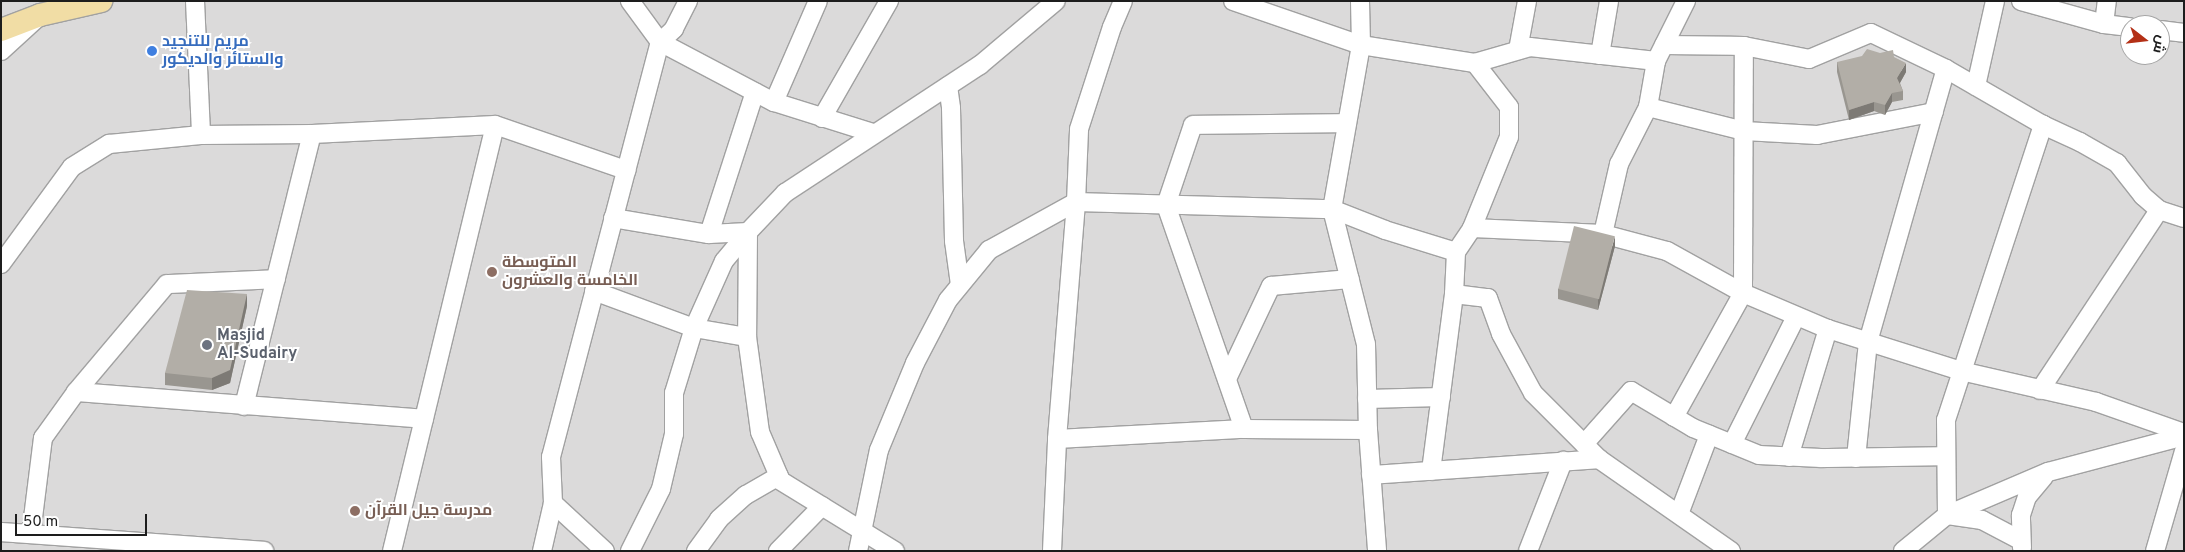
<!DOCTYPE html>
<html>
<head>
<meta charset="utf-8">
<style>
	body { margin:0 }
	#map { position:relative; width:2185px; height:552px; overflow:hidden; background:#edece4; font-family:Overpass,Cairo,sans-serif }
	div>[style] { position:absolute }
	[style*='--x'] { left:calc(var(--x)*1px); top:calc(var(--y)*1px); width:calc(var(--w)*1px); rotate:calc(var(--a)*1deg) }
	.residential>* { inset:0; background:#dbdada }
	.roads { filter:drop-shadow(1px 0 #a1a1a1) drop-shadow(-1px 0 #a1a1a1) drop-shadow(0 1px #a1a1a1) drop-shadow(0 -1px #a1a1a1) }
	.minor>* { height:18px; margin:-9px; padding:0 9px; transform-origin:9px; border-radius:9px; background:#fff }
	.major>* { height:22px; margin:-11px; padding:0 11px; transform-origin:11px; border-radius:11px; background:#f1dda5 }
	.wall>* { inset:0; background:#999690 }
	.shaded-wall>* { inset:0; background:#7d7a75 }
	.building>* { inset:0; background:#b2aea7; transform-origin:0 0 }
	.dots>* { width:14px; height:14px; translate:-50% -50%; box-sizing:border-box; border:2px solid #fff; border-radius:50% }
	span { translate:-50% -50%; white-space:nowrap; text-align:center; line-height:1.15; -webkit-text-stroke:4px #fff; paint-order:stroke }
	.shop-label { font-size:16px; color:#366cbe; font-weight:700 }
	.left { translate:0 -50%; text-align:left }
	.education-label { font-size:16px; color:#785e54; font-weight:700 }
	.worship-label { font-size:16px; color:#5b616d; font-weight:700 }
	.frame { position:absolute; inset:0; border:2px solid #1d1d1d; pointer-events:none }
	.north { position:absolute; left:2120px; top:15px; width:50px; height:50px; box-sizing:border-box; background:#fff; border:1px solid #a5a5a5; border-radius:50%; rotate:106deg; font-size:14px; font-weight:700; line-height:20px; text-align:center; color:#1d1d1d }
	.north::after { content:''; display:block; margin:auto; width:18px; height:22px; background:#b43016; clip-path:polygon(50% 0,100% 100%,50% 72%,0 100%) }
	.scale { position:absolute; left:15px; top:514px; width:132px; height:22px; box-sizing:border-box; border:2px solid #1d1d1d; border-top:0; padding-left:6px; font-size:15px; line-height:18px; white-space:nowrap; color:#1d1d1d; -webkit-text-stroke:4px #fff; paint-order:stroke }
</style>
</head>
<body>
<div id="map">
	<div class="residential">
		<div style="clip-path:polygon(evenodd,1px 1px,2184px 1px,2184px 551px,1px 551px,1px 1px,2130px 25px,2160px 25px,2160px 55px,2130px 55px,2130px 25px)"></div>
	</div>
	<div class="roads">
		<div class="minor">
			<div style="--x:195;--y:1;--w:134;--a:87.4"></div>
			<div style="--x:688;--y:1;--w:31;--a:117"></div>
			<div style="--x:674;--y:29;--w:19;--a:137"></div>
			<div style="--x:660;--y:42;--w:129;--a:27.8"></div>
			<div style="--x:774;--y:102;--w:104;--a:17.4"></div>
			<div style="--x:1233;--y:1;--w:135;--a:19"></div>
			<div style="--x:1361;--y:45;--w:115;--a:9"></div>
			<div style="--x:1475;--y:63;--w:57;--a:-16.2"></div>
			<div style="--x:1530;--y:47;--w:127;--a:6.3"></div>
			<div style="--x:1360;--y:1;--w:44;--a:88.7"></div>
			<div style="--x:1361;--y:45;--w:167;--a:100"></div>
			<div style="--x:1332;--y:209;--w:139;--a:75.9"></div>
			<div style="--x:1366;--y:344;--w:86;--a:88.7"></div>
			<div style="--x:1368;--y:430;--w:121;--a:85.7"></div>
			<div style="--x:2021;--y:1;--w:86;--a:15.5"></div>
			<div style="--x:2104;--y:24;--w:26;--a:7"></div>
			<div style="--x:2104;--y:24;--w:23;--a:-83"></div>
			<div style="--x:2160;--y:30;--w:24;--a:7"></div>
			<div style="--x:1664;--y:45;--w:80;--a:0.7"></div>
			<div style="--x:1744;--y:46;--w:66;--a:11.3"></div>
			<div style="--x:1809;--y:59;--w:67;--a:-22.8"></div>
			<div style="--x:1871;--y:33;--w:83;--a:25.6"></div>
			<div style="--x:1946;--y:69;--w:112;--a:30"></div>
			<div style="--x:2043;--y:125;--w:41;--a:24.7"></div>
			<div style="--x:2080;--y:142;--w:43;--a:29.6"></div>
			<div style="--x:2117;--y:163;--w:42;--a:51.8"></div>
			<div style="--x:2143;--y:196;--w:21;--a:41"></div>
			<div style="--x:2159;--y:210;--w:26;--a:18"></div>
			<div style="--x:1518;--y:50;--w:50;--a:-79.6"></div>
			<div style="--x:1;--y:51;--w:47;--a:-42.4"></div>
			<div style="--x:1600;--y:55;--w:55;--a:-80.5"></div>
			<div style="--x:948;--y:86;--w:22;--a:82"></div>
			<div style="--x:951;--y:108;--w:133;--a:88.7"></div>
			<div style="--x:954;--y:241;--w:44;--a:82.2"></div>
			<div style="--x:1976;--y:86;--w:87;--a:-77.4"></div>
			<div style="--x:774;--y:102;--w:110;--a:-66.5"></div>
			<div style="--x:1648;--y:107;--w:99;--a:14"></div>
			<div style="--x:1744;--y:131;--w:73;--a:3.1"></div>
			<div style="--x:1817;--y:135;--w:119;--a:-11.1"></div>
			<div style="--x:822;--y:118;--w:135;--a:-60.2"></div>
			<div style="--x:613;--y:218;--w:97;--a:9.5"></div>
			<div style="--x:709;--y:234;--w:39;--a:-3"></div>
			<div style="--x:748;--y:232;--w:54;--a:-46.5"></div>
			<div style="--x:785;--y:193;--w:233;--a:-33.3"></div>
			<div style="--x:980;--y:65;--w:99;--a:-40.1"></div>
			<div style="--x:1472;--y:228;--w:98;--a:-67.9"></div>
			<div style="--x:1509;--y:137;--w:30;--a:-90"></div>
			<div style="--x:1509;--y:107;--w:56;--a:-127.7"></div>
			<div style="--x:748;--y:232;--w:105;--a:90.5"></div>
			<div style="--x:747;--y:337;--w:96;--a:82.2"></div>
			<div style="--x:760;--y:432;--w:53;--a:66.8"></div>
			<div style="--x:781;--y:481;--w:134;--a:31.6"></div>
			<div style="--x:709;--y:234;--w:149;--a:-72.1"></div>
			<div style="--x:1603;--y:234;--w:72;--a:-77.1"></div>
			<div style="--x:1619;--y:164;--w:64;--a:-63"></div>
			<div style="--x:1648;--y:107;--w:47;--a:-80.1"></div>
			<div style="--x:1656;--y:61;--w:67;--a:-63.4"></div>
			<div style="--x:1456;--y:252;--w:42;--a:92.7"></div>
			<div style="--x:1454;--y:294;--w:34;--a:7"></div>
			<div style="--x:1488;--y:298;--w:38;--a:70"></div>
			<div style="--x:1501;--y:334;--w:67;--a:61.5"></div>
			<div style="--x:1533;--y:393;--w:93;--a:45"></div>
			<div style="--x:1599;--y:459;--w:161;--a:34.9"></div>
			<div style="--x:1;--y:264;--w:120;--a:-53.8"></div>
			<div style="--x:72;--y:167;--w:44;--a:-31.9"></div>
			<div style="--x:109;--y:144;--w:92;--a:-5.6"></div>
			<div style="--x:201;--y:135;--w:111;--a:-0.5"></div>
			<div style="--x:312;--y:134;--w:183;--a:-2.8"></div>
			<div style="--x:495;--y:125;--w:139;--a:19"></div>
			<div style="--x:594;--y:291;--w:107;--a:20.3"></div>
			<div style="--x:694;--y:328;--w:54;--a:9.6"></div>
			<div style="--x:1227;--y:379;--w:103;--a:-64.7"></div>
			<div style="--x:1271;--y:286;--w:79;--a:-5.1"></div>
			<div style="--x:2040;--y:390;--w:216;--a:-56.5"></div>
			<div style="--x:76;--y:392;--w:349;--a:4.4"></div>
			<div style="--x:1367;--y:399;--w:74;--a:-1.5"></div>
			<div style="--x:244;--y:406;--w:280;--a:-76"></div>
			<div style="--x:1674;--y:417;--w:142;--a:-60.9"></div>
			<div style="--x:1743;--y:293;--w:247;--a:-89.8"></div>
			<div style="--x:1244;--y:429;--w:237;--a:-109.2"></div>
			<div style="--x:1166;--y:205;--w:84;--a:-71.4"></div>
			<div style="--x:1193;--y:125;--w:154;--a:-0.7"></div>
			<div style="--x:1057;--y:439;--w:187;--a:-3.1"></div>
			<div style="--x:1244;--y:429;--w:124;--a:0.5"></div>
			<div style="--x:1584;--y:444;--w:71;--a:-48.4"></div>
			<div style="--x:1631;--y:391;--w:72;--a:30.8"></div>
			<div style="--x:1693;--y:428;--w:71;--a:22.2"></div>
			<div style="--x:1759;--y:455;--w:62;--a:2.8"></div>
			<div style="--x:1821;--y:458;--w:125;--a:-0.9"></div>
			<div style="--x:1732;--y:444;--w:142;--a:-63.3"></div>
			<div style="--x:1789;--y:457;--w:134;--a:-73.1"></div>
			<div style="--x:1856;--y:458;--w:117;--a:-84.1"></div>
			<div style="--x:1868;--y:342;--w:284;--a:-74.1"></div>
			<div style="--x:1431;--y:471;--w:178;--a:-82.6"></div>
			<div style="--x:1371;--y:475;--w:229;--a:-4"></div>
			<div style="--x:1679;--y:514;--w:85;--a:-69.2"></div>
			<div style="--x:1;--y:532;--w:264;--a:4.1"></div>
			<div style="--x:31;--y:534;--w:97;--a:-82.9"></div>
			<div style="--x:43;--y:438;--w:57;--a:-54.3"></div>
			<div style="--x:76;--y:392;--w:141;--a:-49.9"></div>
			<div style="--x:167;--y:284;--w:109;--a:-2.6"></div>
			<div style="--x:2020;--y:540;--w:43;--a:-152.2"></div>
			<div style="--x:1982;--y:520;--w:35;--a:-172"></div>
			<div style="--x:1947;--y:515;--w:95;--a:-90.6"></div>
			<div style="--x:1946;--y:420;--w:311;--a:-71.8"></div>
			<div style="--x:2022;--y:548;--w:33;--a:-92"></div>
			<div style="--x:2021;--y:515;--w:19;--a:-72"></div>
			<div style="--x:2027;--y:497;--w:26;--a:-50"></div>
			<div style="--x:392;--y:551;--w:438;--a:-76.4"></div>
			<div style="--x:542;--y:551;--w:49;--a:-77.1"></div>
			<div style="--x:605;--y:551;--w:71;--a:-137.3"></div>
			<div style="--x:553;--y:503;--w:46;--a:-92.5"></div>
			<div style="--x:551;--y:457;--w:429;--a:-75.3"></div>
			<div style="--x:660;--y:42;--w:51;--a:-126.2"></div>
			<div style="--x:630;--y:551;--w:69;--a:-63.4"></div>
			<div style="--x:661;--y:489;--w:57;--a:-76.7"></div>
			<div style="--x:674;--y:434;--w:41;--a:-90"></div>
			<div style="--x:674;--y:393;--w:68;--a:-72.9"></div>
			<div style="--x:694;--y:328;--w:73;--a:-65.9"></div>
			<div style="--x:724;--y:261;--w:38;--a:-50"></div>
			<div style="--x:696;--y:551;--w:39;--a:-54"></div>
			<div style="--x:719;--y:519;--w:36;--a:-42"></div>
			<div style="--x:746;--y:495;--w:38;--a:-30"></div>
			<div style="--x:778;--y:551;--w:63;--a:-45.6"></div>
			<div style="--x:858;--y:551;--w:103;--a:-78.3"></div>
			<div style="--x:879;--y:450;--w:94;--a:-67.5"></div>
			<div style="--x:915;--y:363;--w:71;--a:-62.4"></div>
			<div style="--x:948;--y:300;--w:65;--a:-50.6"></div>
			<div style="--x:989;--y:250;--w:99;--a:-28.9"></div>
			<div style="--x:1076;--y:202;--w:256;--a:1.6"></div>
			<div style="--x:1332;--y:209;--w:57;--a:21.6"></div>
			<div style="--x:1385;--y:230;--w:74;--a:17.2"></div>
			<div style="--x:1456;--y:252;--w:29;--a:-56"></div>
			<div style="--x:1472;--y:228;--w:131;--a:2.6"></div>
			<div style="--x:1603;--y:234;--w:66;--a:14.9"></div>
			<div style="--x:1667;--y:251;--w:87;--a:28.9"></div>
			<div style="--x:1743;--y:293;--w:92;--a:23"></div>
			<div style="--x:1828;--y:329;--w:139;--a:17.5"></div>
			<div style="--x:1961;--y:371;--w:139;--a:12.9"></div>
			<div style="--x:2096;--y:402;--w:93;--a:19.4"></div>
			<div style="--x:1052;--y:551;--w:112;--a:-87.4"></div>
			<div style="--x:1057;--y:439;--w:238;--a:-85.4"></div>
			<div style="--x:1076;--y:202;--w:73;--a:-87.6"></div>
			<div style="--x:1079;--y:129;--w:107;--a:-72.1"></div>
			<div style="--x:1112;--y:27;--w:28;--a:-67"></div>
			<div style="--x:1528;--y:551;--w:97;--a:-68.7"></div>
			<div style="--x:1903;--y:551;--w:57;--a:-39.3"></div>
			<div style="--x:1947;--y:515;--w:110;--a:-23.1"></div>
			<div style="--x:2048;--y:472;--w:141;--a:-14.8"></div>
			<div style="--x:2155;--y:551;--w:104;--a:-73.8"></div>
		</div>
		<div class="major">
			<div style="--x:1;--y:30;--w:42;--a:-21"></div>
			<div style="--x:40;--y:15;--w:63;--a:-12.9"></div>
		</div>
	</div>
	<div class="wall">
		<div style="clip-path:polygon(1837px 62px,1906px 72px,1900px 83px,1903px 91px,1903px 100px,1892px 102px,1885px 115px,1874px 111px,1849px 120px,1837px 72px)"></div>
		<div style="clip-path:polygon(1615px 246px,1598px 310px,1558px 299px,1558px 289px)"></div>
		<div style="clip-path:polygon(247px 306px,230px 383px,212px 390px,165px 385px,165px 373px)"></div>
	</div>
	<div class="shaded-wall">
		<div style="clip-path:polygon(1906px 63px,1906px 72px,1897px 88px,1897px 78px)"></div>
		<div style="clip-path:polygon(1892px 93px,1892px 102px,1885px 115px,1885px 105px)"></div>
		<div style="clip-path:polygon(1874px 102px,1874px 111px,1849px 120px,1849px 110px)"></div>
		<div style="clip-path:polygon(1615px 236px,1615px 246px,1598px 310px,1598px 300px)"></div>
		<div style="clip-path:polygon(247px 294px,247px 306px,230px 383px,212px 390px,212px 378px)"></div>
	</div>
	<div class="building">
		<div style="clip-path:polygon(1867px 49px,1880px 53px,1893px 50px,1894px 57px,1906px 63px,1897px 78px,1903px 91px,1892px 93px,1885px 105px,1874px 102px,1849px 110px,1837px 62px,1862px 56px)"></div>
		<div style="left:1574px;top:226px;width:42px;height:65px;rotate:14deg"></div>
		<div style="clip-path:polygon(187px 290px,247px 294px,230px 370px,212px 378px,165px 373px)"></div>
	</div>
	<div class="dots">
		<div style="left:152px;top:51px;background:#3f7fe0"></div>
		<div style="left:492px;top:272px;background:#8d6e63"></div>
		<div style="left:207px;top:345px;background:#6b7280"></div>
		<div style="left:355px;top:511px;background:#8d6e63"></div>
	</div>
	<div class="shop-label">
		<span class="left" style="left:162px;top:51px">مريم للتنجيد<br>والستائر والديكور</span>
	</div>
	<div class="education-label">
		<span class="left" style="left:502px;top:272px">المتوسطة<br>الخامسة والعشرون</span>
		<span class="left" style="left:365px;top:511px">مدرسة جيل القرآن</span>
	</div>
	<div class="worship-label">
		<span class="left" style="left:217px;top:345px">Masjid<br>Al-Sudairy</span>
	</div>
	<div class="frame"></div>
	<div class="north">ش</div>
	<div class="scale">50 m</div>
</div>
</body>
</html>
